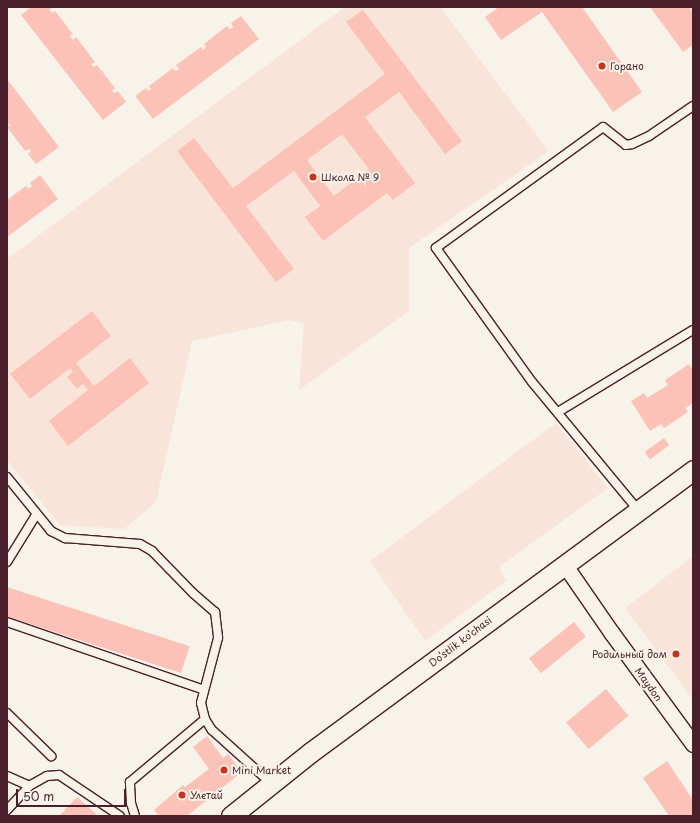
<!DOCTYPE html>
<html>
<head>
<meta charset="utf-8">
<style>
	body { margin:0 }
	#map { position:relative; width:700px; height:823px; overflow:hidden; background:#f7f3e8; font-family:"Playpen Sans",sans-serif }
	div>[style] { position:absolute }
	[style*='--x'] { left:calc(var(--x)*1px); top:calc(var(--y)*1px); width:calc(var(--w)*1px); rotate:calc(var(--a)*1deg) }
	.built>* { inset:0; background:#f9e4d9 }
	.building>* { inset:0; background:#fdc2b7; transform-origin:0 0 }
	.roads { filter:drop-shadow(1px 0 #4a1f2b) drop-shadow(-1px 0 #4a1f2b) drop-shadow(0 1px #4a1f2b) drop-shadow(0 -1px #4a1f2b) }
	.service>* { height:8px; margin:-4px; padding:0 4px; transform-origin:4px; border-radius:4px; background:#f7f3e8 }
	.minor>* { height:15px; margin:-7.5px; padding:0 7.5px; transform-origin:7.5px; border-radius:7.5px; background:#f7f3e8 }
	.tertiary>* { height:19px; margin:-9.5px; padding:0 9.5px; transform-origin:9.5px; border-radius:9.5px; background:#f7f3e8 }
	.dots>* { width:11px; height:11px; translate:-50% -50%; box-sizing:border-box; border:2px solid #f7f3e8; border-radius:50% }
	span { translate:-50% -50%; white-space:nowrap; text-align:center; line-height:1.15; -webkit-text-stroke:4px #f7f3e8; paint-order:stroke }
	.poi-label { font-size:10px; color:#4a1f2b }
	.left { translate:0 -50%; text-align:left }
	.right { translate:-100% -50%; text-align:right }
	.street-label { font-size:10px; color:#4a1f2b }
	.frame { position:absolute; inset:0; border:8px solid #4a1f2b; pointer-events:none }
	.scale { position:absolute; left:16px; top:789px; width:110px; height:18px; box-sizing:border-box; border:2px solid #4a1f2b; border-top:0; padding-left:5px; font-size:12px; line-height:14px; white-space:nowrap; color:#4a1f2b; -webkit-text-stroke:3px #f7f3e8; paint-order:stroke }
</style>
</head>
<body>
<div id="map">
	<div class="built">
		<div style="clip-path:polygon(345px 7px,440px 7px,549px 151px,409px 248px,409px 311px,299px 390px,304px 323px,289px 320px,192px 341px,156px 502px,124px 529px,60px 525px,7px 460px,7px 259px)"></div>
		<div style="clip-path:polygon(556px 423px,608px 488px,499px 567px,506px 581px,425px 641px,370px 561px)"></div>
		<div style="clip-path:polygon(693px 556px,693px 700px,625px 608px)"></div>
	</div>
	<div class="building">
		<div style="clip-path:polygon(31px 7px,53px 7px,49px 10px,51px 11px,52px 13px,55px 11px,73px 34px,70px 36px,73px 40px,76px 37px,95px 62px,91px 64px,94px 67px,97px 65px,115px 88px,112px 91px,115px 93px,118px 91px,126px 102px,103px 120px,21px 15px)"></div>
		<div style="clip-path:polygon(499px 7px,582px 7px,642px 92px,613px 112px,542px 12px,501px 40px,485px 17px)"></div>
		<div style="clip-path:polygon(650px 7px,689px 7px,693px 12px,693px 45px,683px 52px)"></div>
		<div style="clip-path:polygon(evenodd,363px 10px,462px 141px,445px 154px,399px 92px,365px 117px,415px 183px,393px 200px,387px 193px,323px 241px,305px 217px,320px 206px,294px 171px,246px 206px,294px 269px,276px 282px,177px 151px,194px 138px,233px 188px,385px 74px,346px 22px,363px 10px,342px 134px,369px 169px,334px 196px,307px 160px,342px 134px)"></div>
		<div style="clip-path:polygon(241px 16px,259px 39px,153px 119px,135px 96px,146px 88px,149px 91px,151px 89px,149px 86px,173px 68px,175px 71px,179px 69px,176px 65px,201px 47px,203px 50px,206px 47px,204px 44px,227px 26px,230px 29px,232px 28px,233px 27px,231px 23px)"></div>
		<div style="clip-path:polygon(7px 79px,59px 147px,36px 164px,28px 154px,31px 151px,29px 149px,25px 151px,7px 127px,10px 125px,7px 122px)"></div>
		<div style="clip-path:polygon(40px 175px,58px 199px,7px 237px,7px 200px,26px 186px,28px 189px,32px 186px,30px 183px)"></div>
		<div style="clip-path:polygon(92px 311px,111px 336px,76px 363px,94px 386px,130px 358px,149px 383px,68px 446px,49px 421px,88px 390px,83px 384px,77px 389px,67px 377px,73px 372px,70px 368px,30px 399px,10px 374px)"></div>
		<div style="clip-path:polygon(689px 364px,691px 368px,693px 367px,693px 403px,685px 408px,688px 412px,664px 428px,661px 424px,650px 431px,631px 401px,644px 393px,647px 398px,668px 385px,665px 380px)"></div>
		<div style="left:664px;top:438px;width:9px;height:24px;rotate:54deg"></div>
		<div style="left:7px;top:587px;width:192px;height:28px;rotate:18deg"></div>
		<div style="left:574px;top:622px;width:19px;height:58px;rotate:51deg"></div>
		<div style="left:606px;top:689px;width:35px;height:52px;rotate:50deg"></div>
		<div style="clip-path:polygon(207px 736px,223px 758px,228px 754px,242px 772px,187px 816px,159px 816px,154px 810px,183px 785px,185px 787px,209px 769px,193px 747px)"></div>
		<div style="clip-path:polygon(667px 761px,693px 800px,693px 816px,669px 816px,643px 778px)"></div>
		<div style="clip-path:polygon(77px 797px,96px 814px,95px 816px,59px 816px)"></div>
	</div>
	<div class="roads">
		<div class="service">
			<div style="--x:558;--y:412;--w:158;--a:-31.3"></div>
			<div style="--x:7;--y:477;--w:70;--a:50.8"></div>
			<div style="--x:51;--y:531;--w:16;--a:27"></div>
			<div style="--x:65;--y:538;--w:75;--a:4.6"></div>
			<div style="--x:140;--y:544;--w:14;--a:30"></div>
			<div style="--x:152;--y:551;--w:60;--a:45.7"></div>
			<div style="--x:194;--y:594;--w:28;--a:41"></div>
			<div style="--x:215;--y:612;--w:26;--a:83"></div>
			<div style="--x:218;--y:638;--w:67;--a:104.7"></div>
			<div style="--x:201;--y:703;--w:16;--a:76"></div>
			<div style="--x:205;--y:719;--w:13;--a:58"></div>
			<div style="--x:212;--y:730;--w:81;--a:42"></div>
			<div style="--x:638;--y:510;--w:166;--a:-129.6"></div>
			<div style="--x:532;--y:382;--w:165;--a:-125.6"></div>
			<div style="--x:436;--y:248;--w:206;--a:-35.9"></div>
			<div style="--x:603;--y:127;--w:29;--a:38"></div>
			<div style="--x:626;--y:145;--w:6;--a:-9"></div>
			<div style="--x:632;--y:144;--w:19;--a:-25"></div>
			<div style="--x:649;--y:136;--w:53;--a:-34.3"></div>
			<div style="--x:7;--y:562;--w:55;--a:-58.3"></div>
			<div style="--x:7;--y:622;--w:208;--a:19"></div>
			<div style="--x:7;--y:713;--w:62;--a:44.3"></div>
			<div style="--x:7;--y:776;--w:24;--a:24"></div>
			<div style="--x:7;--y:810;--w:33;--a:-47"></div>
			<div style="--x:29;--y:786;--w:21;--a:-29"></div>
			<div style="--x:47;--y:776;--w:12;--a:-5"></div>
			<div style="--x:59;--y:775;--w:73;--a:33.9"></div>
			<div style="--x:135;--y:816;--w:14;--a:-107"></div>
			<div style="--x:131;--y:803;--w:21;--a:-93"></div>
			<div style="--x:130;--y:782;--w:98;--a:-40"></div>
		</div>
		<div class="minor">
			<div style="--x:564;--y:564;--w:83;--a:55.3"></div>
			<div style="--x:611;--y:632;--w:139;--a:53.8"></div>
		</div>
		<div class="tertiary">
			<div style="--x:231;--y:816;--w:102;--a:-38.7"></div>
			<div style="--x:311;--y:752;--w:475;--a:-36.4"></div>
		</div>
	</div>
	<div class="dots">
		<div style="left:602px;top:66px;background:#c8321e"></div>
		<div style="left:313px;top:177px;background:#c8321e"></div>
		<div style="left:676px;top:654px;background:#c8321e"></div>
		<div style="left:224px;top:770px;background:#c8321e"></div>
		<div style="left:182px;top:795px;background:#c8321e"></div>
	</div>
	<div class="poi-label">
		<span class="left" style="left:610px;top:66px">Горано</span>
		<span class="left" style="left:321px;top:177px">Школа № 9</span>
		<span class="right" style="left:667px;top:654px">Родильный дом</span>
		<span class="left" style="left:232px;top:770px">Mini Market</span>
		<span class="left" style="left:190px;top:795px">Улетай</span>
	</div>
	<div class="street-label">
		<span style="left:460px;top:641px;rotate:-37deg">Do‘stlik ko‘chasi</span>
		<span style="left:649px;top:684px;rotate:54deg">Maydon</span>
	</div>
	<div class="frame"></div>
	<div class="scale">50 m</div>
</div>
</body>
</html>
